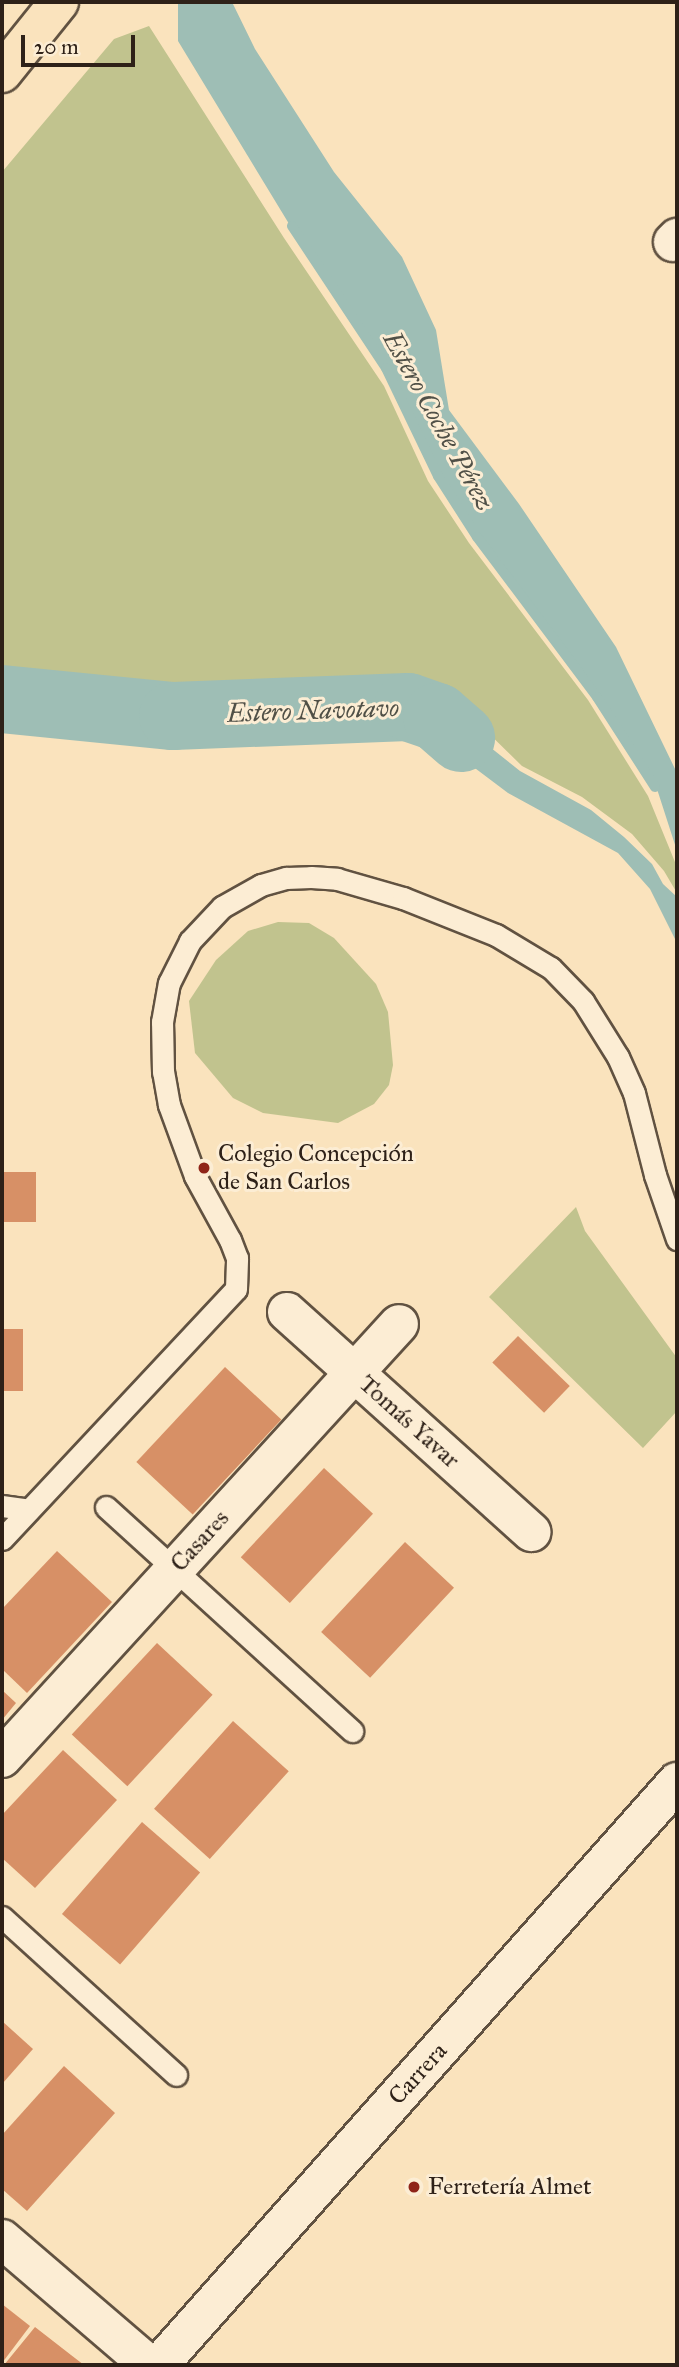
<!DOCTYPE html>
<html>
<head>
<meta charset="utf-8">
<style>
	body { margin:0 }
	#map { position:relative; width:679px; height:2367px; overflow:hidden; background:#fae3bd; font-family:"IM FELL Great Primer",serif }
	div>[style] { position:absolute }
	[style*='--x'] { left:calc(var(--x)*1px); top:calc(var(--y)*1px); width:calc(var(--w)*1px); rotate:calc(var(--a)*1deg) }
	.green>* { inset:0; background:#c1c38e }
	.water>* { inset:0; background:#9ebeb5 }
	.stream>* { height:10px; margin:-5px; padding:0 5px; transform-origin:5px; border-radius:5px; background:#9ebeb5 }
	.river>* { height:68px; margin:-34px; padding:0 34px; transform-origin:34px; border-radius:34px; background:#9ebeb5 }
	.building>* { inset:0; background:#d79066; transform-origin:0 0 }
	.roads { filter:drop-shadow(2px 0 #615241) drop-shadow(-2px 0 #615241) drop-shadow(0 2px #615241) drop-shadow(0 -2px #615241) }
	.service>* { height:21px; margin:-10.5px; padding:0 10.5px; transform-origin:10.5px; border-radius:10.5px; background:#fcedd4 }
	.minor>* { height:38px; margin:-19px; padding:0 19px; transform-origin:19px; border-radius:19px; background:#fcedd4 }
	.tertiary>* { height:38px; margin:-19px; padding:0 19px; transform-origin:19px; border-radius:19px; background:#fcedd4 }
	.primary>* { height:38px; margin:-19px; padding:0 19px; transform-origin:19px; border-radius:19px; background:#fae3bd }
	.dots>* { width:19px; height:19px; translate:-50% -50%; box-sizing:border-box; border:4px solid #fcedd4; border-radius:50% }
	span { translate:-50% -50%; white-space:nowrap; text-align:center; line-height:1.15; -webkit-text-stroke:6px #fcedd4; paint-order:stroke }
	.poi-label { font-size:24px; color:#2e2118 }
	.left { translate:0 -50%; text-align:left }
	.street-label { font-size:24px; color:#2e2118 }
	.water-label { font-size:26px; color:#505047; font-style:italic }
	.frame { position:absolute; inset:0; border:4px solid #2e2118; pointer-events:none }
	.scale { position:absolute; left:21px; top:35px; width:114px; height:32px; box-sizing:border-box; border:4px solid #2e2118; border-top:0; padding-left:9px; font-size:21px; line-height:24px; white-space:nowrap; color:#2e2118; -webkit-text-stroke:5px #fcedd4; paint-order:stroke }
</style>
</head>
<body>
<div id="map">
	<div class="green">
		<div style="clip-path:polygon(149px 26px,284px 238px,384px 386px,428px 481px,469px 543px,588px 700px,648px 796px,677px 867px,677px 893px,664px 871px,632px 834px,582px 797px,522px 766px,473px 718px,438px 690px,396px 681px,165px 688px,2px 671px,2px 172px,114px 39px)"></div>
		<div style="clip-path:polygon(278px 922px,309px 923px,334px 938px,376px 984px,388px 1012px,393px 1065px,389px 1085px,374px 1104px,338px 1123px,263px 1113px,233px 1098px,195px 1053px,189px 1001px,216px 960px,248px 931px)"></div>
		<div style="clip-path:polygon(576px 1207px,585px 1231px,677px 1358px,677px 1411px,643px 1448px,489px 1297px)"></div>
	</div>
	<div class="water">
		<div style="clip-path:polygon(178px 2px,232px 2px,255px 49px,334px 172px,402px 257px,436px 330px,449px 410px,519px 504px,616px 647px,677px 773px,677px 851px,657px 789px,597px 697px,477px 537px,438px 476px,386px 368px,344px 301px,297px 237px,178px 41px)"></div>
		<div style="clip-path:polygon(401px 698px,433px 708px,456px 720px,520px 771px,591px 810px,624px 837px,652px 864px,663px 884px,677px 897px,677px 943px,650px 889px,618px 853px,508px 793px,435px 738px,403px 728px,377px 728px,376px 708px)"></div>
	</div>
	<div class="stream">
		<div style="--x:292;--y:226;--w:170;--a:56.5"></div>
		<div style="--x:386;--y:368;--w:120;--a:64.3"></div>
		<div style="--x:438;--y:476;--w:72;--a:57.4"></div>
		<div style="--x:477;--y:537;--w:200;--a:53.1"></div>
		<div style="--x:597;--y:697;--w:107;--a:57.2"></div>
	</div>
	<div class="river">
		<div style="--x:2;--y:699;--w:172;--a:5.7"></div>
		<div style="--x:173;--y:716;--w:235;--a:-2.2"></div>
		<div style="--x:408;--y:707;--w:31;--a:19"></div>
		<div style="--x:437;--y:717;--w:32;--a:41"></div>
	</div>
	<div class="building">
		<div style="left:2px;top:1172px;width:34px;height:50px"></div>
		<div style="left:2px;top:1329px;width:21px;height:62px"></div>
		<div style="left:518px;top:1336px;width:72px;height:37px;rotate:44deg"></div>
		<div style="left:225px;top:1367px;width:77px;height:130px;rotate:43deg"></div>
		<div style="left:324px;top:1468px;width:67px;height:122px;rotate:43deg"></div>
		<div style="left:405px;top:1542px;width:67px;height:123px;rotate:43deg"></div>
		<div style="clip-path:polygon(57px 1551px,112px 1602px,27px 1693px,2px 1669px,2px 1609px)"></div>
		<div style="left:157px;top:1643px;width:76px;height:125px;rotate:43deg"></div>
		<div style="clip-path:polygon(2px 1690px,16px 1703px,2px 1720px)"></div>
		<div style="left:233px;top:1721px;width:75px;height:118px;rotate:42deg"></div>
		<div style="clip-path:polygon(63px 1750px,117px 1800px,35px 1888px,2px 1858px,2px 1815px)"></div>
		<div style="left:142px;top:1822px;width:77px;height:122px;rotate:41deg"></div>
		<div style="clip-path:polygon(2px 2021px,33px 2049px,2px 2084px)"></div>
		<div style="clip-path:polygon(64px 2066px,115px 2113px,27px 2211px,2px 2189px,2px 2135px)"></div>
		<div style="clip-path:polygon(2px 2304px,30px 2326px,2px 2363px)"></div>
		<div style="clip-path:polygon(35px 2327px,71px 2355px,84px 2365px,4px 2365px)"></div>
	</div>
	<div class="roads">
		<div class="service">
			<div style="--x:2;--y:1506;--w:27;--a:8"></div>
			<div style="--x:106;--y:1507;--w:333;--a:42.3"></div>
			<div style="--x:2;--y:1539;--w:342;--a:-46.9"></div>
			<div style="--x:236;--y:1289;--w:31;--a:-88"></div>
			<div style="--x:237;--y:1258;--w:19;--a:-111"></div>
			<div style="--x:230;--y:1240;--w:73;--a:-118.7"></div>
			<div style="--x:195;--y:1176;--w:76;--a:-110.1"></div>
			<div style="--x:169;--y:1105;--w:34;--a:-100"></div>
			<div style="--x:163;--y:1072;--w:50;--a:-91.1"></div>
			<div style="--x:162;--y:1022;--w:40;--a:-80"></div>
			<div style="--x:169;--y:983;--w:47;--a:-63.4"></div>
			<div style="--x:190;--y:941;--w:47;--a:-46.7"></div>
			<div style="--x:222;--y:907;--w:45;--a:-29.4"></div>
			<div style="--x:261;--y:885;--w:26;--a:-16"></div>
			<div style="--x:286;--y:878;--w:25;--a:-2"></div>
			<div style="--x:311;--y:877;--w:26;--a:4"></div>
			<div style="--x:337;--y:879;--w:69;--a:16.1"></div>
			<div style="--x:403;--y:898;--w:100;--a:21.7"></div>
			<div style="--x:496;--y:935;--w:64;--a:31"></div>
			<div style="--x:551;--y:968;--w:46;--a:45.9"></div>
			<div style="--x:583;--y:1001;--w:66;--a:58"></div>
			<div style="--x:618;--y:1057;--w:39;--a:66"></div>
			<div style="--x:634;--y:1093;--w:85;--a:75.6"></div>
			<div style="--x:655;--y:1175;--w:68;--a:71"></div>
			<div style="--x:2;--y:1917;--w:235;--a:42.2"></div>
		</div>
		<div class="minor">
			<div style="--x:673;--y:242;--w:6;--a:-45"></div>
			<div style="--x:287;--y:1312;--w:329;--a:42"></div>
			<div style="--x:2;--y:1758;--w:588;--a:-47.55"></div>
			<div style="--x:2;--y:2239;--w:194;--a:40.6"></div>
		</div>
		<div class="tertiary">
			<div style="--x:159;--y:2365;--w:780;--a:-48.38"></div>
		</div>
		<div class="primary">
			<div style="--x:2;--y:73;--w:91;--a:-51.2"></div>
		</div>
	</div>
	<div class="dots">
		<div style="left:204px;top:1168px;background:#8f2418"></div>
		<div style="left:414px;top:2187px;background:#8f2418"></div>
	</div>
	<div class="poi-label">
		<span class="left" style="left:218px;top:1168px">Colegio Concepción<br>de San Carlos</span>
		<span class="left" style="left:428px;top:2187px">Ferretería Almet</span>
	</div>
	<div class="street-label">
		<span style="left:409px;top:1422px;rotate:42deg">Tomás Yavar</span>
		<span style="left:200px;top:1541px;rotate:-48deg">Casares</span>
		<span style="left:418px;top:2074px;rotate:-48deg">Carrera</span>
	</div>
	<div class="water-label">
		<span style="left:438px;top:421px;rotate:61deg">Estero Coche Pérez</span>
		<span style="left:313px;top:711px;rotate:-2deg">Estero Navotavo</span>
	</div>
	<div class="frame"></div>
	<div class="scale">20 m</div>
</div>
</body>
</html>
